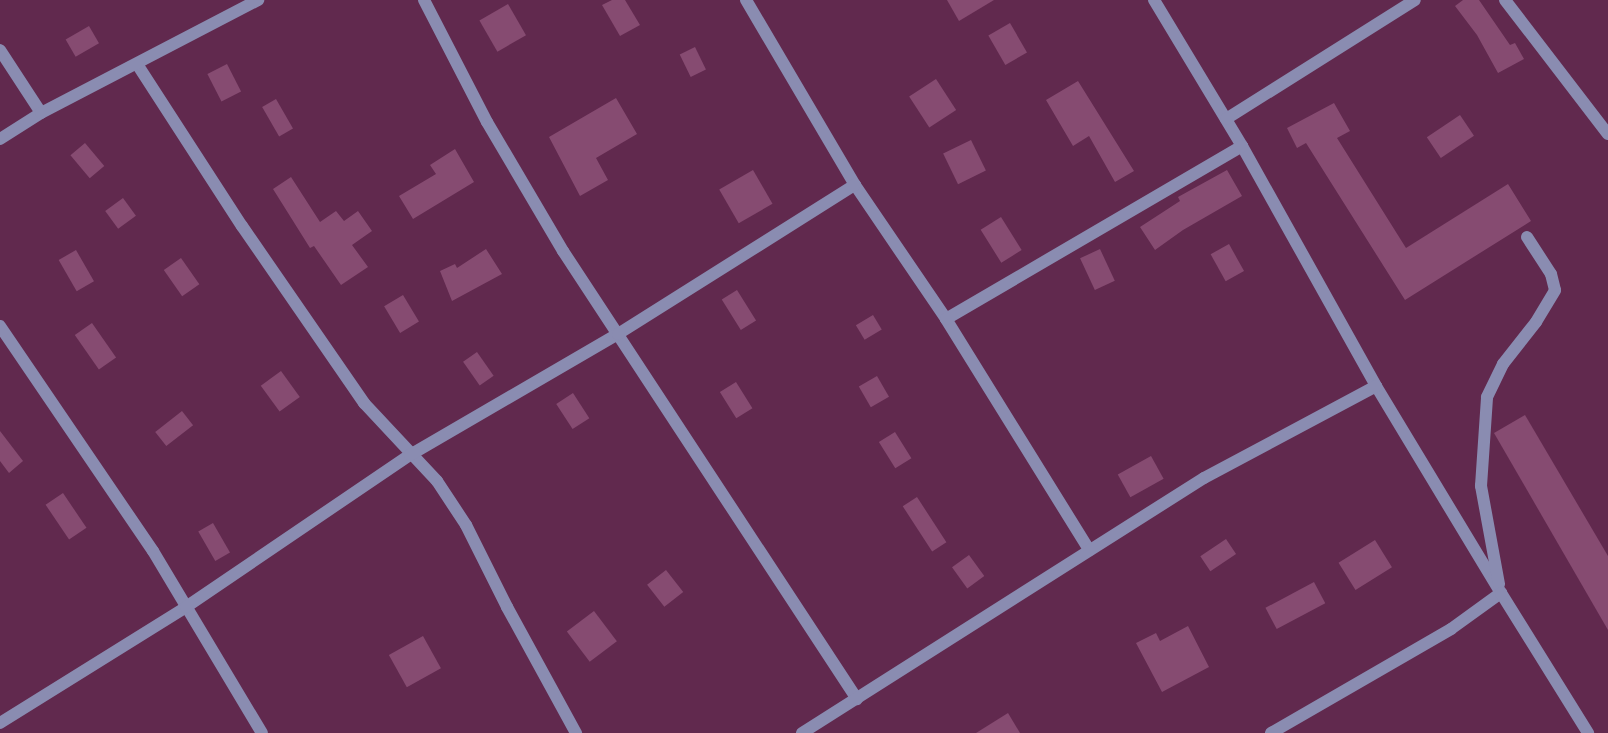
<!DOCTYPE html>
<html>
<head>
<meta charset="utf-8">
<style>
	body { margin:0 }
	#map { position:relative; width:1608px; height:733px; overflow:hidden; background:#61294e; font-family:Spectral,serif }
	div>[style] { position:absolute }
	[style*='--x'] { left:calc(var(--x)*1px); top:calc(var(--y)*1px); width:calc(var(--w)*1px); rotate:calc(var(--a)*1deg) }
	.building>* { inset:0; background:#864b71; transform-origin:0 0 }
	.minor>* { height:12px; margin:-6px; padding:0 6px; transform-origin:6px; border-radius:6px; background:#8a8cb1 }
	span { translate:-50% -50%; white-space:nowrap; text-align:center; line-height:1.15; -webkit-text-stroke:5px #551f43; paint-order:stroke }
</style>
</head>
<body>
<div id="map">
	<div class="building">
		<div style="clip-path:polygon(612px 0,625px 0,640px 25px,620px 36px,602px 5px)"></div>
		<div style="clip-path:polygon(947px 0,994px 0,959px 21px)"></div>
		<div style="clip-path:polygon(1463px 0,1479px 0,1510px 45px,1515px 43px,1524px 59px,1498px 73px,1477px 35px,1455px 6px)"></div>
		<div style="left:508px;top:4px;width:36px;height:33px;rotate:60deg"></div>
		<div style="left:1010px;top:23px;width:34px;height:25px;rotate:60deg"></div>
		<div style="left:89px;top:26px;width:20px;height:27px;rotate:60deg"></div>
		<div style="left:695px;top:47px;width:25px;height:17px;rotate:64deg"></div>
		<div style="left:227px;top:64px;width:31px;height:22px;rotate:63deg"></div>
		<div style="left:936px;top:79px;width:37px;height:32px;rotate:57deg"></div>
		<div style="clip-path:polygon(1078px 81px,1134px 171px,1115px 182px,1089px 136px,1073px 146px,1046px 100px)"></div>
		<div style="clip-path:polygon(616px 98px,637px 134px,596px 158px,608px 180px,580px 196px,549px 137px)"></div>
		<div style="left:276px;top:99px;width:34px;height:16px;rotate:60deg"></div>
		<div style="clip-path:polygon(1334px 103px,1350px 131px,1337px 138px,1406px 248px,1508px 184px,1531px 221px,1405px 300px,1306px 143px,1297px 148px,1287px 128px)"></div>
		<div style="left:1460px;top:115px;width:25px;height:40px;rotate:56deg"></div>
		<div style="left:971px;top:140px;width:34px;height:31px;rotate:64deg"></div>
		<div style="left:85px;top:143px;width:30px;height:19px;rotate:50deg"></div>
		<div style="clip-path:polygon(455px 149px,474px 182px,413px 219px,399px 196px,436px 174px,430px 165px)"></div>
		<div style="left:753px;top:170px;width:39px;height:39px;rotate:60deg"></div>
		<div style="clip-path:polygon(1227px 170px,1242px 196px,1183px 230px,1155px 250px,1140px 227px,1180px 201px,1178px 197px)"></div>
		<div style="clip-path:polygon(291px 177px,320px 222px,336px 211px,344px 221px,358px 211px,372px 231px,352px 245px,368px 267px,341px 285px,314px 246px,310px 248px,273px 189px)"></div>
		<div style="left:123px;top:198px;width:22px;height:22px;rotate:54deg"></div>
		<div style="left:1001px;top:217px;width:39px;height:24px;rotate:58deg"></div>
		<div style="left:1229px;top:244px;width:31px;height:21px;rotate:61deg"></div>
		<div style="clip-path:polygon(486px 249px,502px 274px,452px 301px,440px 271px,455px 264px,457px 268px)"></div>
		<div style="left:1100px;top:249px;width:35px;height:22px;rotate:65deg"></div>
		<div style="left:76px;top:250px;width:36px;height:20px;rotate:60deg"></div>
		<div style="left:181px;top:258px;width:32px;height:21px;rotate:55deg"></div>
		<div style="left:737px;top:290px;width:36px;height:18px;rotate:58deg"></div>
		<div style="left:403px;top:295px;width:31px;height:22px;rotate:59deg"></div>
		<div style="left:873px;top:315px;width:17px;height:20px;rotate:59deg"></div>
		<div style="left:92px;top:323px;width:42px;height:21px;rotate:55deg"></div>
		<div style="left:477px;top:352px;width:29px;height:17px;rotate:55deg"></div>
		<div style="left:281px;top:371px;width:32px;height:25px;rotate:54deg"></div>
		<div style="left:877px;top:376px;width:24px;height:21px;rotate:60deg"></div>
		<div style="left:736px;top:382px;width:31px;height:19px;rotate:58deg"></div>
		<div style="left:573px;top:393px;width:30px;height:20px;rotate:57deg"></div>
		<div style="left:182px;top:411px;width:18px;height:34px;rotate:52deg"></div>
		<div style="clip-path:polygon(1525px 415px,1608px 556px,1608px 630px,1494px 433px)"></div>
		<div style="clip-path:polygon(0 431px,23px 461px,9px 473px,0 461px)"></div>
		<div style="left:895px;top:432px;width:31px;height:19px;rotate:58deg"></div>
		<div style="left:1151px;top:456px;width:26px;height:38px;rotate:61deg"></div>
		<div style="left:63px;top:493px;width:42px;height:21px;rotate:56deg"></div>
		<div style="left:917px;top:497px;width:54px;height:17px;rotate:57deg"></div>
		<div style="left:213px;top:523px;width:34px;height:17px;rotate:60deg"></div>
		<div style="left:1226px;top:539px;width:18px;height:31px;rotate:56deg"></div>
		<div style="left:1375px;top:540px;width:32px;height:43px;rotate:58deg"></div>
		<div style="left:969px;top:555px;width:26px;height:21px;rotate:54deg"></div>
		<div style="left:666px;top:570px;width:28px;height:24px;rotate:52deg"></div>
		<div style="left:1314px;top:582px;width:24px;height:55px;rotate:62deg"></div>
		<div style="left:594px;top:611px;width:38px;height:34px;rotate:53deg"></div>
		<div style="clip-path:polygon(1188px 626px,1209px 667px,1162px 692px,1136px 643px,1156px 633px,1160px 641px)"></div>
		<div style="left:423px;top:636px;width:37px;height:39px;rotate:61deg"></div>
		<div style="clip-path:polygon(1008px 713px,1020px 733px,976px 733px)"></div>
	</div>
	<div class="minor">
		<div style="--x:424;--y:0;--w:137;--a:62.7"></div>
		<div style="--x:487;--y:122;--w:150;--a:59.5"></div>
		<div style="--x:563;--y:251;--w:536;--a:56.73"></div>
		<div style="--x:746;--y:0;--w:215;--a:59.5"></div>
		<div style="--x:855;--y:185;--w:162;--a:55.8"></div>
		<div style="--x:946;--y:319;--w:272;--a:58.2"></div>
		<div style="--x:1154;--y:0;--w:170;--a:58.9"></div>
		<div style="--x:1242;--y:146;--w:275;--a:60.8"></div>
		<div style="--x:1376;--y:386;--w:242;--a:58.9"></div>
		<div style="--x:1505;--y:0;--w:169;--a:52.5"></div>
		<div style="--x:0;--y:50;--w:75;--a:56.9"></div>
		<div style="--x:137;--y:64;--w:193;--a:57.1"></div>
		<div style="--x:242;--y:226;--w:215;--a:55.4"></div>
		<div style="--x:364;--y:403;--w:107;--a:46.9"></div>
		<div style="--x:437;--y:481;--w:53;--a:56.6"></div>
		<div style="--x:466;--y:525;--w:92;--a:63.4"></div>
		<div style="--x:507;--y:607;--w:144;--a:61.3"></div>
		<div style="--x:1226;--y:119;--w:223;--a:-32.2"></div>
		<div style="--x:0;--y:139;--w:49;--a:-32.4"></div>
		<div style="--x:41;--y:113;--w:245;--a:-27.5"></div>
		<div style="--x:946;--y:319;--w:343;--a:-30.3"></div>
		<div style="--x:0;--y:326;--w:272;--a:55.8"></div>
		<div style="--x:153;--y:551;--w:212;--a:59.1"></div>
		<div style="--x:1499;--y:584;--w:100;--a:-100.4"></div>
		<div style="--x:1481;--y:486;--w:89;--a:-86.1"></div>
		<div style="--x:1487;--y:397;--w:37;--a:-64"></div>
		<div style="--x:1503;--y:364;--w:53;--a:-51.8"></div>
		<div style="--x:1536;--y:322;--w:37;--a:-59"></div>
		<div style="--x:1555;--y:290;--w:16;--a:-104"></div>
		<div style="--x:1551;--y:274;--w:44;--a:-123"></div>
		<div style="--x:0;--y:723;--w:219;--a:-31.9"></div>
		<div style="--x:186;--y:607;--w:271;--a:-34.2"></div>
		<div style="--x:410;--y:455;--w:241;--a:-30.2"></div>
		<div style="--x:618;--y:334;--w:280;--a:-32.2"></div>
		<div style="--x:802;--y:733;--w:476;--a:-32.4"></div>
		<div style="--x:1204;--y:478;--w:195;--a:-28.1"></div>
		<div style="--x:1271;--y:733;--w:208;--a:-30"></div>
		<div style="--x:1451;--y:629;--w:62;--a:-35.8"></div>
		<div style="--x:1501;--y:593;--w:165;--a:58.1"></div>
	</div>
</div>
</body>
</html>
